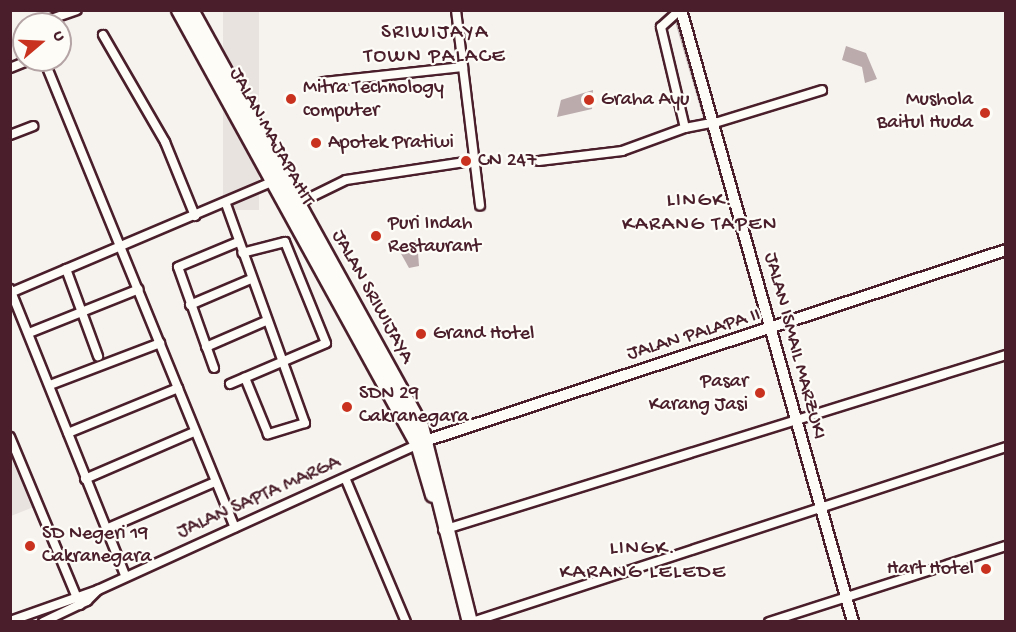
<!DOCTYPE html>
<html>
<head>
<meta charset="utf-8">
<style>
	body { margin:0 }
	#map { position:relative; width:1016px; height:632px; overflow:hidden; background:#f6f3ef; font-family:"Gochi Hand",sans-serif }
	div>[style] { position:absolute }
	[style*='--x'] { left:calc(var(--x)*1px); top:calc(var(--y)*1px); width:calc(var(--w)*1px); rotate:calc(var(--a)*1deg) }
	.built>* { inset:0; background:#e9e3e0; transform-origin:0 0 }
	.water>* { inset:0; background:#bbabac }
	.stream>* { height:3px; margin:-1.5px; padding:0 1.5px; transform-origin:1.5px; border-radius:1.5px; background:#bbabac }
	.roads { filter:drop-shadow(2px 0 #4a1f2b) drop-shadow(-2px 0 #4a1f2b) drop-shadow(0 2px #4a1f2b) drop-shadow(0 -2px #4a1f2b) }
	.minor>* { height:8px; margin:-4px; padding:0 4px; transform-origin:4px; border-radius:4px; background:#fdfcf7 }
	.tertiary>* { height:10px; margin:-5px; padding:0 5px; transform-origin:5px; border-radius:5px; background:#fdfcf7 }
	.primary>* { height:14px; margin:-7px; padding:0 7px; transform-origin:7px; border-radius:7px; background:#fdfcf7 }
	.dots>* { width:16px; height:16px; translate:-50% -50%; box-sizing:border-box; border:3px solid #fdfcf7; border-radius:50% }
	span { translate:-50% -50%; white-space:nowrap; text-align:center; line-height:1.15; -webkit-text-stroke:4.5px #fdfcf7; paint-order:stroke }
	.poi-label { font-size:20px; color:#4a1f2b }
	.left { translate:0 -50%; text-align:left }
	.right { translate:-100% -50%; text-align:right }
	.street-label { font-size:20px; color:#4a1f2b }
	.neighbourhood-label { font-size:21px; color:#4a1f2b; letter-spacing:1.5px }
	.frame { position:absolute; inset:0; border:12px solid #4a1f2b; pointer-events:none }
	.north { position:absolute; left:12px; top:12px; width:60px; height:60px; box-sizing:border-box; background:#fdfcf7; border:2px solid #b5a4a5; border-radius:50%; rotate:71deg; font-size:16px; font-weight:700; line-height:24px; text-align:center; color:#4a1f2b }
	.north::after { content:''; display:block; margin:auto; width:21px; height:27px; background:#c8321e; clip-path:polygon(50% 0,100% 100%,50% 72%,0 100%) }
</style>
</head>
<body>
<div id="map">
	<div class="built">
		<div style="left:223px;top:11px;width:36px;height:199px"></div>
		<div style="clip-path:polygon(10px 449px,36px 506px,11px 516px,10px 516px)"></div>
	</div>
	<div class="water">
		<div style="clip-path:polygon(846px 46px,866px 53px,877px 79px,865px 83px,862px 67px,842px 60px)"></div>
		<div style="clip-path:polygon(593px 90px,592px 109px,557px 117px,561px 100px)"></div>
		<div style="clip-path:polygon(417px 239px,419px 266px,409px 268px,399px 250px)"></div>
	</div>
	<div class="stream">
		<div style="--x:673;--y:10;--w:157;--a:73.8"></div>
	</div>
	<div class="roads">
		<div class="minor">
			<div style="--x:456;--y:10;--w:197;--a:83"></div>
			<div style="--x:37;--y:24;--w:42;--a:-19.3"></div>
			<div style="--x:103;--y:35;--w:124;--a:59.9"></div>
			<div style="--x:165;--y:142;--w:80;--a:67.9"></div>
			<div style="--x:44;--y:60;--w:505;--a:67.8"></div>
			<div style="--x:10;--y:68;--w:16;--a:-22"></div>
			<div style="--x:323;--y:82;--w:141;--a:-6.1"></div>
			<div style="--x:715;--y:123;--w:112;--a:-17.1"></div>
			<div style="--x:685;--y:128;--w:31;--a:-11"></div>
			<div style="--x:10;--y:135;--w:25;--a:-21"></div>
			<div style="--x:539;--y:161;--w:84;--a:-6.9"></div>
			<div style="--x:622;--y:151;--w:67;--a:-20.1"></div>
			<div style="--x:685;--y:128;--w:104;--a:-103.4"></div>
			<div style="--x:661;--y:27;--w:25;--a:-42"></div>
			<div style="--x:299;--y:203;--w:52;--a:-26.1"></div>
			<div style="--x:346;--y:180;--w:127;--a:-8.6"></div>
			<div style="--x:226;--y:204;--w:233;--a:70.2"></div>
			<div style="--x:305;--y:423;--w:39;--a:163"></div>
			<div style="--x:268;--y:434;--w:61;--a:-112.3"></div>
			<div style="--x:66;--y:269;--w:93;--a:69.8"></div>
			<div style="--x:10;--y:289;--w:310;--a:68.1"></div>
			<div style="--x:10;--y:293;--w:287;--a:-23"></div>
			<div style="--x:190;--y:305;--w:66;--a:-23.1"></div>
			<div style="--x:29;--y:333;--w:118;--a:-21.8"></div>
			<div style="--x:206;--y:347;--w:65;--a:-23.4"></div>
			<div style="--x:214;--y:368;--w:107;--a:-109.6"></div>
			<div style="--x:178;--y:267;--w:65;--a:-22.6"></div>
			<div style="--x:230;--y:384;--w:104;--a:-23.1"></div>
			<div style="--x:326;--y:343;--w:109;--a:-112.1"></div>
			<div style="--x:285;--y:242;--w:44;--a:165.7"></div>
			<div style="--x:50;--y:385;--w:118;--a:-20.9"></div>
			<div style="--x:68;--y:433;--w:119;--a:-22.2"></div>
			<div style="--x:10;--y:437;--w:182;--a:67.4"></div>
			<div style="--x:85;--y:479;--w:119;--a:-23.3"></div>
			<div style="--x:346;--y:480;--w:154;--a:67.1"></div>
			<div style="--x:106;--y:529;--w:119;--a:-23.3"></div>
			<div style="--x:443;--y:530;--w:590;--a:-17.27"></div>
			<div style="--x:10;--y:621;--w:93;--a:-19.4"></div>
			<div style="--x:43;--y:622;--w:49;--a:-25.5"></div>
			<div style="--x:87;--y:601;--w:16;--a:-45"></div>
			<div style="--x:98;--y:590;--w:352;--a:-24.5"></div>
			<div style="--x:472;--y:622;--w:562;--a:-18.14"></div>
			<div style="--x:769;--y:622;--w:249;--a:-17.8"></div>
		</div>
		<div class="tertiary">
			<div style="--x:681;--y:10;--w:636;--a:74.3"></div>
			<div style="--x:419;--y:443;--w:618;--a:-18.2"></div>
		</div>
		<div class="primary">
			<div style="--x:179;--y:10;--w:495;--a:61.2"></div>
			<div style="--x:418;--y:444;--w:53;--a:73.6"></div>
			<div style="--x:191;--y:10;--w:475;--a:61.1"></div>
			<div style="--x:421;--y:426;--w:202;--a:76"></div>
		</div>
	</div>
	<div class="dots">
		<div style="left:291px;top:99px;background:#c8321e"></div>
		<div style="left:589px;top:100px;background:#c8321e"></div>
		<div style="left:985px;top:113px;background:#c8321e"></div>
		<div style="left:316px;top:143px;background:#c8321e"></div>
		<div style="left:466px;top:161px;background:#c8321e"></div>
		<div style="left:376px;top:236px;background:#c8321e"></div>
		<div style="left:421px;top:334px;background:#c8321e"></div>
		<div style="left:760px;top:393px;background:#c8321e"></div>
		<div style="left:347px;top:407px;background:#c8321e"></div>
		<div style="left:30px;top:546px;background:#c8321e"></div>
		<div style="left:986px;top:569px;background:#c8321e"></div>
	</div>
	<div class="poi-label">
		<span class="left" style="left:303px;top:100px">Mitra Technology<br>computer</span>
		<span class="left" style="left:601px;top:100px">Graha Ayu</span>
		<span class="right" style="left:973px;top:112px">Mushola<br>Baitul Huda</span>
		<span class="left" style="left:328px;top:143px">Apotek Pratiwi</span>
		<span class="left" style="left:478px;top:161px">CN 247</span>
		<span class="left" style="left:388px;top:236px">Puri Indah<br>Restaurant</span>
		<span class="left" style="left:433px;top:334px">Grand Hotel</span>
		<span class="right" style="left:748px;top:394px">Pasar<br>Karang Jasi</span>
		<span class="left" style="left:359px;top:406px">SDN 29<br>Cakranegara</span>
		<span class="left" style="left:42px;top:546px">SD Negeri 19<br>Cakranegara</span>
		<span class="right" style="left:974px;top:569px">Hart Hotel</span>
	</div>
	<div class="street-label">
		<span style="left:271px;top:137px;rotate:61deg">JALAN MAJAPAHIT</span>
		<span style="left:372px;top:297px;rotate:61deg">JALAN SRIWIJAYA</span>
		<span style="left:694px;top:335px;rotate:-17deg">JALAN PALAPA II</span>
		<span style="left:794px;top:346px;rotate:75deg">JALAN ISMAIL MARZUKI</span>
		<span style="left:259px;top:498px;rotate:-24deg">JALAN SAPTA MARGA</span>
	</div>
	<div class="neighbourhood-label">
		<span style="left:435px;top:46px">SRIWIJAYA<br>TOWN PALACE</span>
		<span style="left:700px;top:214px">LINGK.<br>KARANG TAPEN</span>
		<span style="left:643px;top:562px">LINGK.<br>KARANG LELEDE</span>
	</div>
	<div class="frame"></div>
	<div class="north">U</div>
</div>
</body>
</html>
